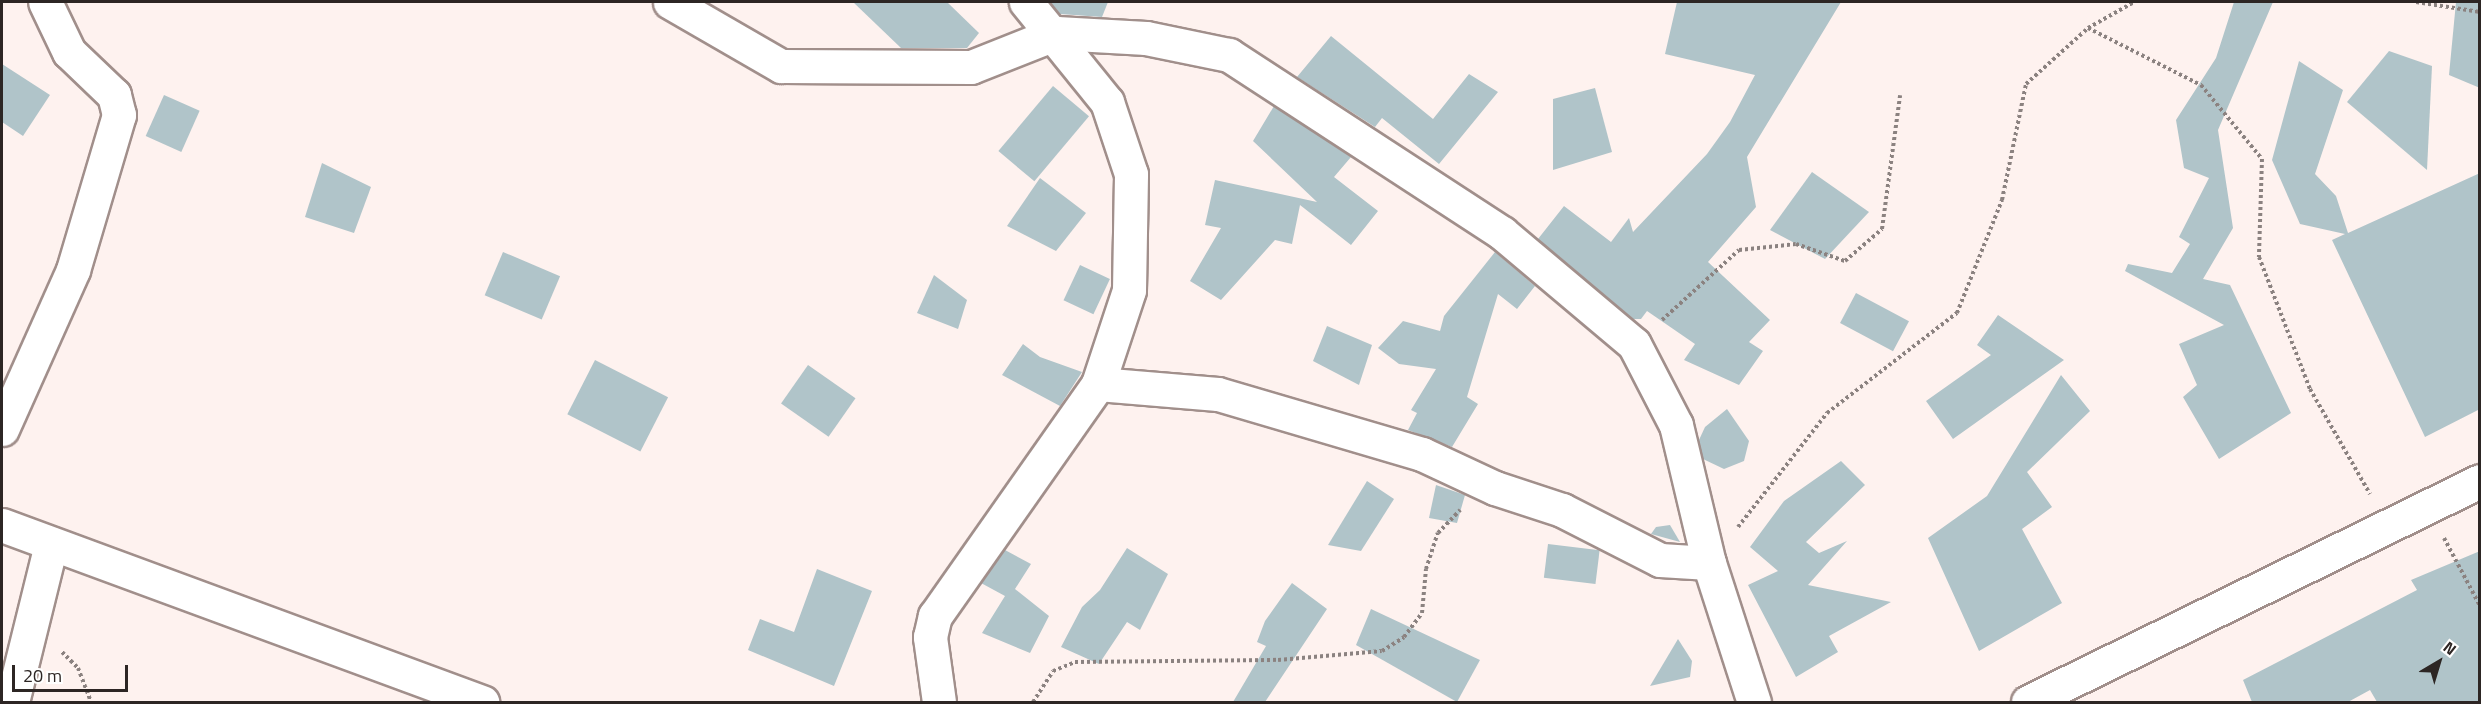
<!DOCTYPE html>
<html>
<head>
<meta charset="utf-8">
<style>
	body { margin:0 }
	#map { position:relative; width:2481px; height:704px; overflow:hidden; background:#fef2ef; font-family:"Titillium Web",sans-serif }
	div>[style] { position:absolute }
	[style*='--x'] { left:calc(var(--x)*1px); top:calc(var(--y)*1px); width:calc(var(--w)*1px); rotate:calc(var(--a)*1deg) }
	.building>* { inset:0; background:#b0c4c9; transform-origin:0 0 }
	.path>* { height:4px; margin-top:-2px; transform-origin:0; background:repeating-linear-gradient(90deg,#8b8280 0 3px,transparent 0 6px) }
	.roads { filter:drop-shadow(2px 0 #a18f8b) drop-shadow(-2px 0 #a18f8b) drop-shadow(0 2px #a18f8b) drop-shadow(0 -2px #a18f8b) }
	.minor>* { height:33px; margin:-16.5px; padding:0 16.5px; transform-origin:16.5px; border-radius:16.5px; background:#fff }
	.tertiary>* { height:33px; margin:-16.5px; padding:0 16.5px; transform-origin:16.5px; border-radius:16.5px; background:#fff }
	span { translate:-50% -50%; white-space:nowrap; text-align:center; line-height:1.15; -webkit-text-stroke:4.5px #fff; paint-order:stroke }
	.frame { position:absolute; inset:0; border:3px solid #2d2624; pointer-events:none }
	.north { position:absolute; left:2409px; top:632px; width:60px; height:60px; -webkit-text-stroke:4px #fff; paint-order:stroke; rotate:38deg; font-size:16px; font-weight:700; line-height:24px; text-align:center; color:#2d2624 }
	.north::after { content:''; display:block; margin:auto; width:21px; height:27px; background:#2d2624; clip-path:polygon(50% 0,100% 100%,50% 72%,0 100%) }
	.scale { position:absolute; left:12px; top:665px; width:116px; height:27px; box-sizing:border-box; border:3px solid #2d2624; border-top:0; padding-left:8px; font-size:18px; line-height:21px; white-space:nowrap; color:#2d2624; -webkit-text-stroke:4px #fff; paint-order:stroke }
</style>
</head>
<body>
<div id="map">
	<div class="building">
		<div style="clip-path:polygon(853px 2px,947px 2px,979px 33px,967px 48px,901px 48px)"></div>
		<div style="clip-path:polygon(1050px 2px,1108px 2px,1102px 17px,1060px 14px)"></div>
		<div style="clip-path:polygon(1677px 2px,1841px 2px,1747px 157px,1756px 207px,1708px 262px,1770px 320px,1749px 342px,1763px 351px,1739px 385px,1684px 360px,1695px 344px,1647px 311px,1641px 319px,1633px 319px,1538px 239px,1564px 206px,1611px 242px,1629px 218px,1633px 232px,1707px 154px,1730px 122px,1755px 75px,1665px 54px)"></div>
		<div style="clip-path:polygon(2234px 2px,2273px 2px,2218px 130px,2233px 228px,2203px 279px,2230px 285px,2291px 413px,2219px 459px,2183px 397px,2197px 385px,2179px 344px,2224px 325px,2125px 271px,2128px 264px,2172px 273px,2190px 244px,2179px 237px,2209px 178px,2184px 168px,2176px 120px,2216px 58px)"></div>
		<div style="clip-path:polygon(2456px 2px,2480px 2px,2480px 88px,2449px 75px)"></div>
		<div style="clip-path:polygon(1331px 36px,1433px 119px,1469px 74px,1498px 92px,1439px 164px,1382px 118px,1375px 127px,1297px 77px)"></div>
		<div style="clip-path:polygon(2389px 51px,2432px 66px,2427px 170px,2347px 102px)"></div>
		<div style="clip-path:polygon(2299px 61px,2343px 90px,2315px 174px,2336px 196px,2348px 233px,2480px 173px,2480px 409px,2425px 437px,2332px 240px,2345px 234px,2300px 224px,2272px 160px)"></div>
		<div style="clip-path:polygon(2px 64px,50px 95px,23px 136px,2px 122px)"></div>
		<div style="left:1053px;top:86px;width:47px;height:85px;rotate:40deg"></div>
		<div style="clip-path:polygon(1595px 88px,1612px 152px,1553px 170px,1553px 99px)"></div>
		<div style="left:164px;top:95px;width:39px;height:45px;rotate:24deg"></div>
		<div style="clip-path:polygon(1274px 106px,1351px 157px,1334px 177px,1378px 211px,1351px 245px,1300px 205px,1292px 244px,1275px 240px,1221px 300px,1190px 281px,1221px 228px,1205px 225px,1215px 180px,1317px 202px,1253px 141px)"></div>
		<div style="clip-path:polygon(322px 163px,371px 187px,354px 233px,305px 217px)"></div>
		<div style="clip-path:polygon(1812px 172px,1869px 212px,1825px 259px,1770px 230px)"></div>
		<div style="clip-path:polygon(1040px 178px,1086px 213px,1056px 251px,1007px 226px)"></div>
		<div style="left:503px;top:252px;width:62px;height:47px;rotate:23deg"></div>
		<div style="clip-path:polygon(1495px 252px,1535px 286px,1517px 309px,1498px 294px,1467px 397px,1478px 404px,1452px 447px,1408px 430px,1417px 413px,1411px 410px,1436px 369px,1399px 364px,1378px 348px,1403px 321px,1440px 331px,1444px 316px)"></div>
		<div style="left:1080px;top:265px;width:33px;height:39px;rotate:25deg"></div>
		<div style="clip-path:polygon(934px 275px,967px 300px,958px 329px,917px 313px)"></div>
		<div style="left:1856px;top:293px;width:60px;height:34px;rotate:28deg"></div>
		<div style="clip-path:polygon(1998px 315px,2064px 360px,1953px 439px,1926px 401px,1991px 355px,1977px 345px)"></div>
		<div style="clip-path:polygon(1327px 326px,1372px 345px,1359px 385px,1313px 361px)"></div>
		<div style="clip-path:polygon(1023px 344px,1040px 357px,1082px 372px,1060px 406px,1002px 375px)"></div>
		<div style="left:595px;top:360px;width:82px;height:61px;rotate:27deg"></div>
		<div style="left:808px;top:365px;width:58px;height:47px;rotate:35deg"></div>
		<div style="clip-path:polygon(2061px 375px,2090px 411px,2027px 472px,2052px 507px,2022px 529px,2062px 603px,1979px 651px,1928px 538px,1987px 496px)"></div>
		<div style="clip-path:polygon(1727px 409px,1749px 441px,1744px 461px,1724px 469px,1703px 459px,1699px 440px,1705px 427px)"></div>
		<div style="clip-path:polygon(1841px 461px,1865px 485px,1806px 542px,1819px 553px,1847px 541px,1808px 585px,1891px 602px,1829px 636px,1838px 652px,1796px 677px,1748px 585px,1778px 571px,1750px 547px,1784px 501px)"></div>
		<div style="clip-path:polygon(1367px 481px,1394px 499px,1361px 551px,1328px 545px)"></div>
		<div style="clip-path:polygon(1436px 485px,1465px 495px,1457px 523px,1429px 518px)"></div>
		<div style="clip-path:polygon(1670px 525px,1680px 542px,1651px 534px,1656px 527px)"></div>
		<div style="left:1548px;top:544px;width:52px;height:34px;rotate:7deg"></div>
		<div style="clip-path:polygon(1127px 548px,1168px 574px,1140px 630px,1127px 622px,1099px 664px,1061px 647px,1082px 607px,1100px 590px)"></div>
		<div style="clip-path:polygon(1005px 550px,1031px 564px,1015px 589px,1049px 616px,1030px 653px,982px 633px,1005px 596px,981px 583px)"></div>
		<div style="clip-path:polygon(2480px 551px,2480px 702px,2377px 702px,2370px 690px,2348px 702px,2252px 702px,2243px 680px,2417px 590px,2411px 580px)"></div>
		<div style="clip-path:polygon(817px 569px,872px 591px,834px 686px,748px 650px,760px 619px,794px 632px)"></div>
		<div style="clip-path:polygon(1292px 583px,1327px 609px,1265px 702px,1233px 702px,1266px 646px,1257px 642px,1265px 621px)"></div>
		<div style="clip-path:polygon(1371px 609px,1480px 660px,1457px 702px,1356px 645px)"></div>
		<div style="clip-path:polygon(1678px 639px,1692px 661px,1690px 677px,1650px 686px)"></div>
	</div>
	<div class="path">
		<div style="--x:2416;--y:2;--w:65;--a:8.9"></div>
		<div style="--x:2088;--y:28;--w:127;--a:26.8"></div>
		<div style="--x:2201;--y:85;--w:96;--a:50.5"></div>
		<div style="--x:2262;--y:159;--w:98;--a:91.8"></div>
		<div style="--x:2259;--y:257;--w:142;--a:68.9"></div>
		<div style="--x:2310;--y:389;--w:121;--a:60.3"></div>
		<div style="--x:1662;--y:320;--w:104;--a:-42.3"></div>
		<div style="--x:1739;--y:250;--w:57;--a:-6"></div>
		<div style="--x:1796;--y:244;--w:52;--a:19.1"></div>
		<div style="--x:1845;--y:261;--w:49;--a:-40.9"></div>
		<div style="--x:1882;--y:229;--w:135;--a:-82.3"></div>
		<div style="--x:1738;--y:527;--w:145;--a:-52"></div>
		<div style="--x:1827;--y:413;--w:164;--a:-37.6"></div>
		<div style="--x:1957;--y:313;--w:122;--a:-68.3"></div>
		<div style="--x:2002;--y:200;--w:118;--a:-78.3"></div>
		<div style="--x:2026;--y:84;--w:84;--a:-42.1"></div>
		<div style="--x:2088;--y:28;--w:53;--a:-29.5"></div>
		<div style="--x:2444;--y:538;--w:77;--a:62.1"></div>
		<div style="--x:62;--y:652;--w:23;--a:45"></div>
		<div style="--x:78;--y:668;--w:36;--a:69"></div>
		<div style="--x:1033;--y:702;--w:37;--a:-57"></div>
		<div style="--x:1053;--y:671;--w:24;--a:-22"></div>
		<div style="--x:1075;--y:662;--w:203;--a:-0.6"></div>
		<div style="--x:1278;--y:660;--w:104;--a:-4.9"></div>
		<div style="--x:1382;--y:651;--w:26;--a:-32"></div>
		<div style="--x:1404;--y:637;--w:30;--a:-53"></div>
		<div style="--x:1422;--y:613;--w:44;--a:-84.8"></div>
		<div style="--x:1426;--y:569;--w:38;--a:-72"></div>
		<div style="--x:1438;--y:533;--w:32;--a:-46"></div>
	</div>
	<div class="roads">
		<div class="minor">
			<div style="--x:670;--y:2;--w:128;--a:30"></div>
			<div style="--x:781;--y:66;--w:190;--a:0.3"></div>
			<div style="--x:971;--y:67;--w:92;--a:-21.6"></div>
			<div style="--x:1057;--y:33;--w:89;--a:3.2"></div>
			<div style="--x:1146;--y:38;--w:85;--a:11.6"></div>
			<div style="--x:1229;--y:55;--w:326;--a:33.1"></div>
			<div style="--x:1502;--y:233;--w:172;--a:40.1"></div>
			<div style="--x:1634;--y:344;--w:91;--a:62.6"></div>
			<div style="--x:1676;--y:425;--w:142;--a:76.6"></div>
			<div style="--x:1709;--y:563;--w:146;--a:72.1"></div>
			<div style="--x:1098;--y:384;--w:120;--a:4.8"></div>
			<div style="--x:1218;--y:394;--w:213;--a:16.4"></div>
			<div style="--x:1422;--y:454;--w:81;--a:25"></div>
			<div style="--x:1495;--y:488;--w:71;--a:18.2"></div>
			<div style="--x:1562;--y:510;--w:110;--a:27"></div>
			<div style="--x:1660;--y:560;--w:49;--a:3.5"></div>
			<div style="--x:2;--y:429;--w:174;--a:-65.9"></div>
			<div style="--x:73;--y:270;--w:162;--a:-73.5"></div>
			<div style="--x:119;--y:115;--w:21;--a:-104"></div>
			<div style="--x:114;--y:95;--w:62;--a:-136.3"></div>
			<div style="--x:69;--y:52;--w:55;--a:-115.6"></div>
			<div style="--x:12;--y:702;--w:163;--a:-76.1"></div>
			<div style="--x:939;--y:702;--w:66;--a:-97.9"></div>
			<div style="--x:930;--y:637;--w:22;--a:-77"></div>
			<div style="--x:935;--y:616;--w:284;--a:-54.9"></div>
			<div style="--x:1098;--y:384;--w:99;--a:-71.7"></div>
			<div style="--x:1129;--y:290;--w:116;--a:-89"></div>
			<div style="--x:1131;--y:174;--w:76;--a:-108.4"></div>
			<div style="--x:1107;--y:102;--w:129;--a:-129"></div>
		</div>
		<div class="tertiary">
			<div style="--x:2;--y:525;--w:512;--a:20.24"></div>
			<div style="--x:2028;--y:702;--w:503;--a:-26.06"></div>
		</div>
	</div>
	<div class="frame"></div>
	<div class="north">N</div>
	<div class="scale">20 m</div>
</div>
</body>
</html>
